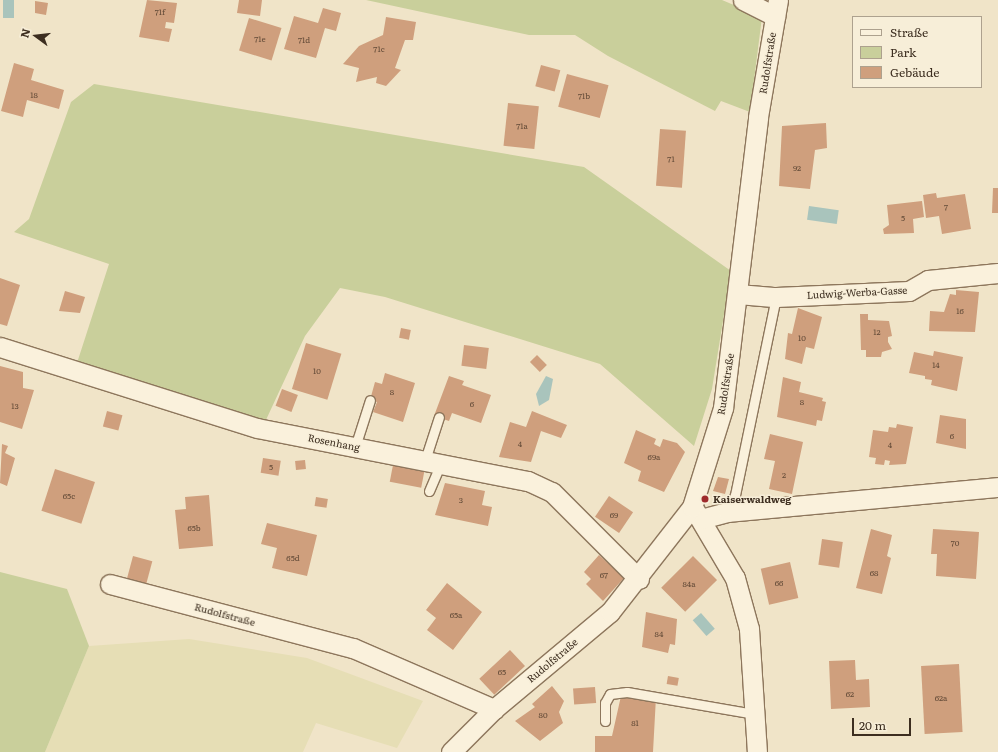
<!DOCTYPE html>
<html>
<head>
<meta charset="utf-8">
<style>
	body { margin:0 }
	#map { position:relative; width:998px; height:752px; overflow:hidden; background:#f0e4c8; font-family:Literata,serif }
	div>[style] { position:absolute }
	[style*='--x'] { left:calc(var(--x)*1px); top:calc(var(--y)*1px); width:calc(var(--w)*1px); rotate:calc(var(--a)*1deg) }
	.farmland>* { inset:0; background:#e6deb5 }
	.green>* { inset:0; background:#c9cf9b }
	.water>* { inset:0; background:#a9c4bc; transform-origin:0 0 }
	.building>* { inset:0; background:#cf9f7d; transform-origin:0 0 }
	.roads { filter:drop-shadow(1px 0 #8d765c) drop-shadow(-1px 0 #8d765c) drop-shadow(0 1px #8d765c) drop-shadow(0 -1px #8d765c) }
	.service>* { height:9px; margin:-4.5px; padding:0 4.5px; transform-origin:4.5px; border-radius:4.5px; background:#faf1dc }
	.minor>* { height:19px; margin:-9.5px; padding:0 9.5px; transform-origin:9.5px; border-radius:9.5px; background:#faf1dc }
	.dots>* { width:11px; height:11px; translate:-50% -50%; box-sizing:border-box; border:2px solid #f7eed8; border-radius:50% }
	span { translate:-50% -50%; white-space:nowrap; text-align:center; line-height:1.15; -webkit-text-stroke:3px #f7eed8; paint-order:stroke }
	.number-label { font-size:8px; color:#624a37 }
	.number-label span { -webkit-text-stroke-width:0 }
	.street-label { font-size:10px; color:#3d2e20 }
	.poi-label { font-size:10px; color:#3d2e20; font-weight:700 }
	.left { translate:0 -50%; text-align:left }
	.legend { position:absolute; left:852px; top:16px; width:130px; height:72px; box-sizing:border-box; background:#f7eed8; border:1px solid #ada18e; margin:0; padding:5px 7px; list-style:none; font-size:12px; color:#3d2e20 }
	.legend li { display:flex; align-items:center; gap:8px; height:20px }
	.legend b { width:20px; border:1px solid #ada18e }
	.north { position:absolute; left:16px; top:16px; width:40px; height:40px; -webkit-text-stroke:3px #f7eed8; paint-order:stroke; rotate:285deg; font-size:11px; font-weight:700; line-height:16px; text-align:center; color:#3d2e20 }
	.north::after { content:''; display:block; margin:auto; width:14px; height:18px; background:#3d2e20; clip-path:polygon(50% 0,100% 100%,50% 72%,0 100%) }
	.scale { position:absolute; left:852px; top:718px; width:59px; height:18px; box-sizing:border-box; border:2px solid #3d2e20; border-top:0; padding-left:5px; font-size:12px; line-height:14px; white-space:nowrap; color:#3d2e20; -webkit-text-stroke:3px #f7eed8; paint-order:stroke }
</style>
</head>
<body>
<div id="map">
	<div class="farmland">
		<div style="clip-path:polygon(189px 639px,307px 658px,423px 701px,397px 748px,316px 723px,303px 752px,45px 752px,89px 646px)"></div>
	</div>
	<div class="green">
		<div style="clip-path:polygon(366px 0,722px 0,762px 17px,750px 112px,721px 101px,715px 111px,608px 56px,575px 35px,529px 35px)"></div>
		<div style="clip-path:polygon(94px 84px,584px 167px,731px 271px,712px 389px,694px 446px,600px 364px,385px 297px,340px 288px,305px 336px,265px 422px,77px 363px,109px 264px,14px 232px,29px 219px,71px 102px)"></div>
		<div style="clip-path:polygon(0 572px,67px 589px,89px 646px,45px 752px,0 752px)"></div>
	</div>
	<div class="water">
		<div style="left:3px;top:0;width:11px;height:18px"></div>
		<div style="left:809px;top:206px;width:30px;height:14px;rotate:8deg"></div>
		<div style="clip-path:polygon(546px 376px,553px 379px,549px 400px,539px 406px,536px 394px)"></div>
		<div style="left:701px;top:613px;width:21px;height:11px;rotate:49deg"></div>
	</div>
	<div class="building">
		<div style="clip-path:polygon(147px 0,177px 3px,174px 23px,166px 22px,165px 28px,172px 29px,169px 42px,139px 37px)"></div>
		<div style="clip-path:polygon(239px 0,262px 0,260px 16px,237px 13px)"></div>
		<div style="clip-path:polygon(35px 1px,48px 3px,46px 15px,35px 13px)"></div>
		<div style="clip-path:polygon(323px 8px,341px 13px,336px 31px,325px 28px,316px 58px,284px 49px,294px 16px,318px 23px)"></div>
		<div style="clip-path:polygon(386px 17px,416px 22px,413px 40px,405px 40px,395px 68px,401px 70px,386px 86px,376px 83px,377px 77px,356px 82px,359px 68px,343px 64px,359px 46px,383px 35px)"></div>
		<div style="left:249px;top:18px;width:34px;height:34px;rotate:17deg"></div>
		<div style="clip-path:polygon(14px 63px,34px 69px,31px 80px,64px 90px,59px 109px,27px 100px,23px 117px,1px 111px)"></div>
		<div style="left:541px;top:65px;width:20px;height:22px;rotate:15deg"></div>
		<div style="left:567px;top:74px;width:43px;height:34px;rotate:15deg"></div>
		<div style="left:508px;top:103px;width:31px;height:43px;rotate:6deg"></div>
		<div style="clip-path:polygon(826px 123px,827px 148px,815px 150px,810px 189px,779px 186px,782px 126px)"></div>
		<div style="left:660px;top:129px;width:26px;height:57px;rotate:4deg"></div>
		<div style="clip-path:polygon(993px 188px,998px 188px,998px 213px,992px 213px)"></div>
		<div style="clip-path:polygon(936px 193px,937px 198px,965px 194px,971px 229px,942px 234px,939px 216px,926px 218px,923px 195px)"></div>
		<div style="clip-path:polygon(922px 201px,924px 217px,913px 219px,914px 233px,884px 234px,883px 229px,889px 225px,887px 205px)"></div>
		<div style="clip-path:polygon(0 278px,20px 285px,7px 326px,0 324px)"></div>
		<div style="clip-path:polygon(956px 290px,979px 292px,975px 332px,929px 331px,930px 311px,944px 312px,950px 294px,956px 295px)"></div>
		<div style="clip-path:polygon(65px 291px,85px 297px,80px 313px,59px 311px)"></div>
		<div style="clip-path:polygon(798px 308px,822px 317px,814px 349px,806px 347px,802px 364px,785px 359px,788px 333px,792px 334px)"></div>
		<div style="clip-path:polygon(860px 314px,868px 314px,868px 320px,889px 321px,892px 336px,888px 337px,888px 342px,892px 349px,882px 352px,881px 357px,866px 357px,866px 350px,861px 350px)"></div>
		<div style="left:401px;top:328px;width:10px;height:10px;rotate:11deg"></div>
		<div style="left:306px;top:343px;width:37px;height:48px;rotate:17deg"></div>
		<div style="left:464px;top:345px;width:25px;height:21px;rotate:7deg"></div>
		<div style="clip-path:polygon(934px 351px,963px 357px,957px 391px,931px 385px,932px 380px,925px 379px,925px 376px,909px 373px,914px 352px,933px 356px)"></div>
		<div style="left:537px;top:355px;width:14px;height:10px;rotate:45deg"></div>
		<div style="clip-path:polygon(0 366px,23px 372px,23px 388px,34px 390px,22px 429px,0 422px)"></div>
		<div style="clip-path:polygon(385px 373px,415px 383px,403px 422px,373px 412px,377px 402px,370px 400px,375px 382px,382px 384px)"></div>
		<div style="clip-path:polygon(449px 376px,464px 381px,462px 385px,491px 395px,481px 423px,452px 413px,449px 421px,434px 416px)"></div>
		<div style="clip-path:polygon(783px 377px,801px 382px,799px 392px,823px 398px,822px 401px,826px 402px,822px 421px,817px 420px,816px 426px,777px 417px)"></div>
		<div style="left:282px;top:389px;width:17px;height:18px;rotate:21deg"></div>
		<div style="left:107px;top:411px;width:16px;height:16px;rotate:15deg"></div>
		<div style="clip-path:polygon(532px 411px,567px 425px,561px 438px,541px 431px,531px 462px,499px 457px,510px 422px,526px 427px)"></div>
		<div style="clip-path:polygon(940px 415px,966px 419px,966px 449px,936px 443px)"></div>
		<div style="clip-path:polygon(897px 424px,913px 427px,906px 464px,889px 465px,890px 461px,885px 460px,884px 465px,875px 464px,876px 458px,869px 457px,873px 430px,888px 432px,889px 427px,896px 428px)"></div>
		<div style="clip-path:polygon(636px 430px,656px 439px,654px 444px,660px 447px,663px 439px,677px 443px,685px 452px,664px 492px,638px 481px,641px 471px,624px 463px)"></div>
		<div style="clip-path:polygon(770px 434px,803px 442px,792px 494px,769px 489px,775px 461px,764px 459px)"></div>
		<div style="clip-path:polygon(2px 444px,8px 446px,5px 453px,15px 458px,7px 486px,0 483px)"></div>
		<div style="left:263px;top:458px;width:18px;height:15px;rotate:9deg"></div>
		<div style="left:305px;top:460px;width:9px;height:10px;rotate:84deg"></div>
		<div style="left:393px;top:465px;width:32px;height:17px;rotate:11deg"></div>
		<div style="left:55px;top:469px;width:42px;height:44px;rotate:18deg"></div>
		<div style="clip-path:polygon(718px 477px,729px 479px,725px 494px,713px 491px)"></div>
		<div style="clip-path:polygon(445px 483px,485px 491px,482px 505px,492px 507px,488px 526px,435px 515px)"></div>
		<div style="clip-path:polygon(209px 495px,213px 546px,179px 549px,175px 510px,186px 509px,185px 497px)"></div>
		<div style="left:609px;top:496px;width:29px;height:25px;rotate:34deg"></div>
		<div style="left:316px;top:497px;width:12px;height:9px;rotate:9deg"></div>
		<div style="clip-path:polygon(267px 523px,317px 535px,307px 576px,272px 568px,277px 548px,261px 544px)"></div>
		<div style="clip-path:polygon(871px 529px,892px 535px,887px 556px,891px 558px,882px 594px,856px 588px)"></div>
		<div style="clip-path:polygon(933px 529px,979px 532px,976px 579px,936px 576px,937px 554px,931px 554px)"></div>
		<div style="left:822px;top:539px;width:21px;height:26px;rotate:8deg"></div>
		<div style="clip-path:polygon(599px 555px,624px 578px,603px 601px,586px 584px,591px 579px,584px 572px)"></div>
		<div style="left:133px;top:556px;width:20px;height:30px;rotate:15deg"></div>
		<div style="left:693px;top:556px;width:34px;height:45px;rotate:45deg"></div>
		<div style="left:790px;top:562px;width:37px;height:30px;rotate:77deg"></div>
		<div style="clip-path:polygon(447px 583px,482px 612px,453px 650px,427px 630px,436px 618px,426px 610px)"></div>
		<div style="clip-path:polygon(646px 612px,677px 619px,675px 645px,670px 644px,668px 653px,642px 647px)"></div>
		<div style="left:510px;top:650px;width:22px;height:42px;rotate:47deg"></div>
		<div style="clip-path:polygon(855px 660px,856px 680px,869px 679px,870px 707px,831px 709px,829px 661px)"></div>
		<div style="left:959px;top:664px;width:68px;height:38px;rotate:87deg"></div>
		<div style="left:668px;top:676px;width:11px;height:8px;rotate:10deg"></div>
		<div style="clip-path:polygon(552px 686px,564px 701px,559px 712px,563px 723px,540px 741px,515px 721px,535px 707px,532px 704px)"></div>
		<div style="left:595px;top:687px;width:16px;height:22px;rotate:86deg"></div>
		<div style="clip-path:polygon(621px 696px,656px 697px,653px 752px,595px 752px,595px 736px,612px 736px)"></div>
	</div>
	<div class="roads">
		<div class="service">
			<div style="--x:355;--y:447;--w:49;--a:-72.3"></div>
			<div style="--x:425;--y:460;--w:45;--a:-72"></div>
			<div style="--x:429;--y:491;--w:30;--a:-67"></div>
			<div style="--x:728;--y:512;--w:18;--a:-68"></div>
			<div style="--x:735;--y:495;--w:202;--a:-78.3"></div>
			<div style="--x:605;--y:721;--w:18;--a:-90"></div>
			<div style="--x:605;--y:703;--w:10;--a:-61"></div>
			<div style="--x:610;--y:694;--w:17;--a:-7"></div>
			<div style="--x:627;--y:692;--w:130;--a:9.8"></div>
		</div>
		<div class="minor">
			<div style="--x:743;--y:0;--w:36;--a:27"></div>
			<div style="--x:738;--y:294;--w:38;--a:5"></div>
			<div style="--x:776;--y:297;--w:133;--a:-2.6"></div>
			<div style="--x:909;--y:291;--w:22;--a:-30"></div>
			<div style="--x:928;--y:280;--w:70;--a:-5.7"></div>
			<div style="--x:0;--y:347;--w:269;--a:17.5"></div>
			<div style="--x:257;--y:428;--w:276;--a:11.1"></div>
			<div style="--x:528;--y:481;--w:26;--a:25"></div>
			<div style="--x:552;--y:492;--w:123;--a:45"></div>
			<div style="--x:694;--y:509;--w:80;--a:59.3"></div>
			<div style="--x:735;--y:578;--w:53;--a:74.6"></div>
			<div style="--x:749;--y:629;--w:123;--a:86.3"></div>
			<div style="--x:701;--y:519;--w:28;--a:-15"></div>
			<div style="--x:728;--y:512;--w:271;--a:-5.3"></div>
			<div style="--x:110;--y:584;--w:251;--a:14.8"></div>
			<div style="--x:353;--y:648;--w:154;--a:23.4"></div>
			<div style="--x:451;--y:752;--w:61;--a:-45"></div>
			<div style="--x:494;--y:709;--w:151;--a:-39.9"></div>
			<div style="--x:610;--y:612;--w:133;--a:-52"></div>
			<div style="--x:692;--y:507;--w:104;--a:-72.6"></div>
			<div style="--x:723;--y:408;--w:293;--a:-83.1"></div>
			<div style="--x:758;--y:117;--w:119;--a:-80.3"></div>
		</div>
	</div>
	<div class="dots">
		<div style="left:705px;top:499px;background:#9e2a2b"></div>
	</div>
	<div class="number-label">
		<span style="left:160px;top:12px">71f</span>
		<span style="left:260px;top:39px">71e</span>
		<span style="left:304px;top:40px">71d</span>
		<span style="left:379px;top:49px">71c</span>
		<span style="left:34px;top:95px">18</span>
		<span style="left:584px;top:96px">71b</span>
		<span style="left:522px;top:126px">71a</span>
		<span style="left:671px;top:159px">71</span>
		<span style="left:797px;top:168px">92</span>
		<span style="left:946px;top:207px">7</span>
		<span style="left:903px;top:218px">5</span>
		<span style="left:960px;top:311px">16</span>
		<span style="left:877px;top:332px">12</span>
		<span style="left:802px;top:338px">10</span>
		<span style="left:936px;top:365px">14</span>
		<span style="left:317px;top:371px">10</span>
		<span style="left:392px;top:392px">8</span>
		<span style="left:802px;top:402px">8</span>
		<span style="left:472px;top:404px">6</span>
		<span style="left:15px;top:406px">13</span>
		<span style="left:952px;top:436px">6</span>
		<span style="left:520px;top:444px">4</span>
		<span style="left:890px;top:445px">4</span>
		<span style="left:654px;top:457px">69a</span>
		<span style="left:271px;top:467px">5</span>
		<span style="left:784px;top:475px">2</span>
		<span style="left:69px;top:496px">65c</span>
		<span style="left:461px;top:500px">3</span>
		<span style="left:614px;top:515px">69</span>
		<span style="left:194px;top:528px">65b</span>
		<span style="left:955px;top:543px">70</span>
		<span style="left:293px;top:558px">65d</span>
		<span style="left:874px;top:573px">68</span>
		<span style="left:604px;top:575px">67</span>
		<span style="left:779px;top:583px">66</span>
		<span style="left:689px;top:584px">84a</span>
		<span style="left:456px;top:615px">65a</span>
		<span style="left:659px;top:634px">84</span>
		<span style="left:502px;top:672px">65</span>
		<span style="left:850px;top:694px">62</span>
		<span style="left:941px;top:698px">62a</span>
		<span style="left:543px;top:715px">80</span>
		<span style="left:635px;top:723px">81</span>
	</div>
	<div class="street-label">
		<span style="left:767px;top:63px;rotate:-81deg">Rudolfstraße</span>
		<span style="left:857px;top:292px;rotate:-3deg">Ludwig-Werba-Gasse</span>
		<span style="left:725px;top:384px;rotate:-81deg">Rudolfstraße</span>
		<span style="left:334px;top:442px;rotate:11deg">Rosenhang</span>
		<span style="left:225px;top:614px;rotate:15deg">Rudolfstraße</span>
		<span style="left:552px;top:660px;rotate:-40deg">Rudolfstraße</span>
	</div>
	<div class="poi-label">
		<span class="left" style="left:713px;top:499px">Kaiserwaldweg</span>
	</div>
	<ul class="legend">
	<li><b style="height:5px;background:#faf1dc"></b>Straße</li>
	<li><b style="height:11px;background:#c9cf9b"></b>Park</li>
	<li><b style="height:11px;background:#cf9f7d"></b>Gebäude</li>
	</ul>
	<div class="north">N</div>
	<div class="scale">20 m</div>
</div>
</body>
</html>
